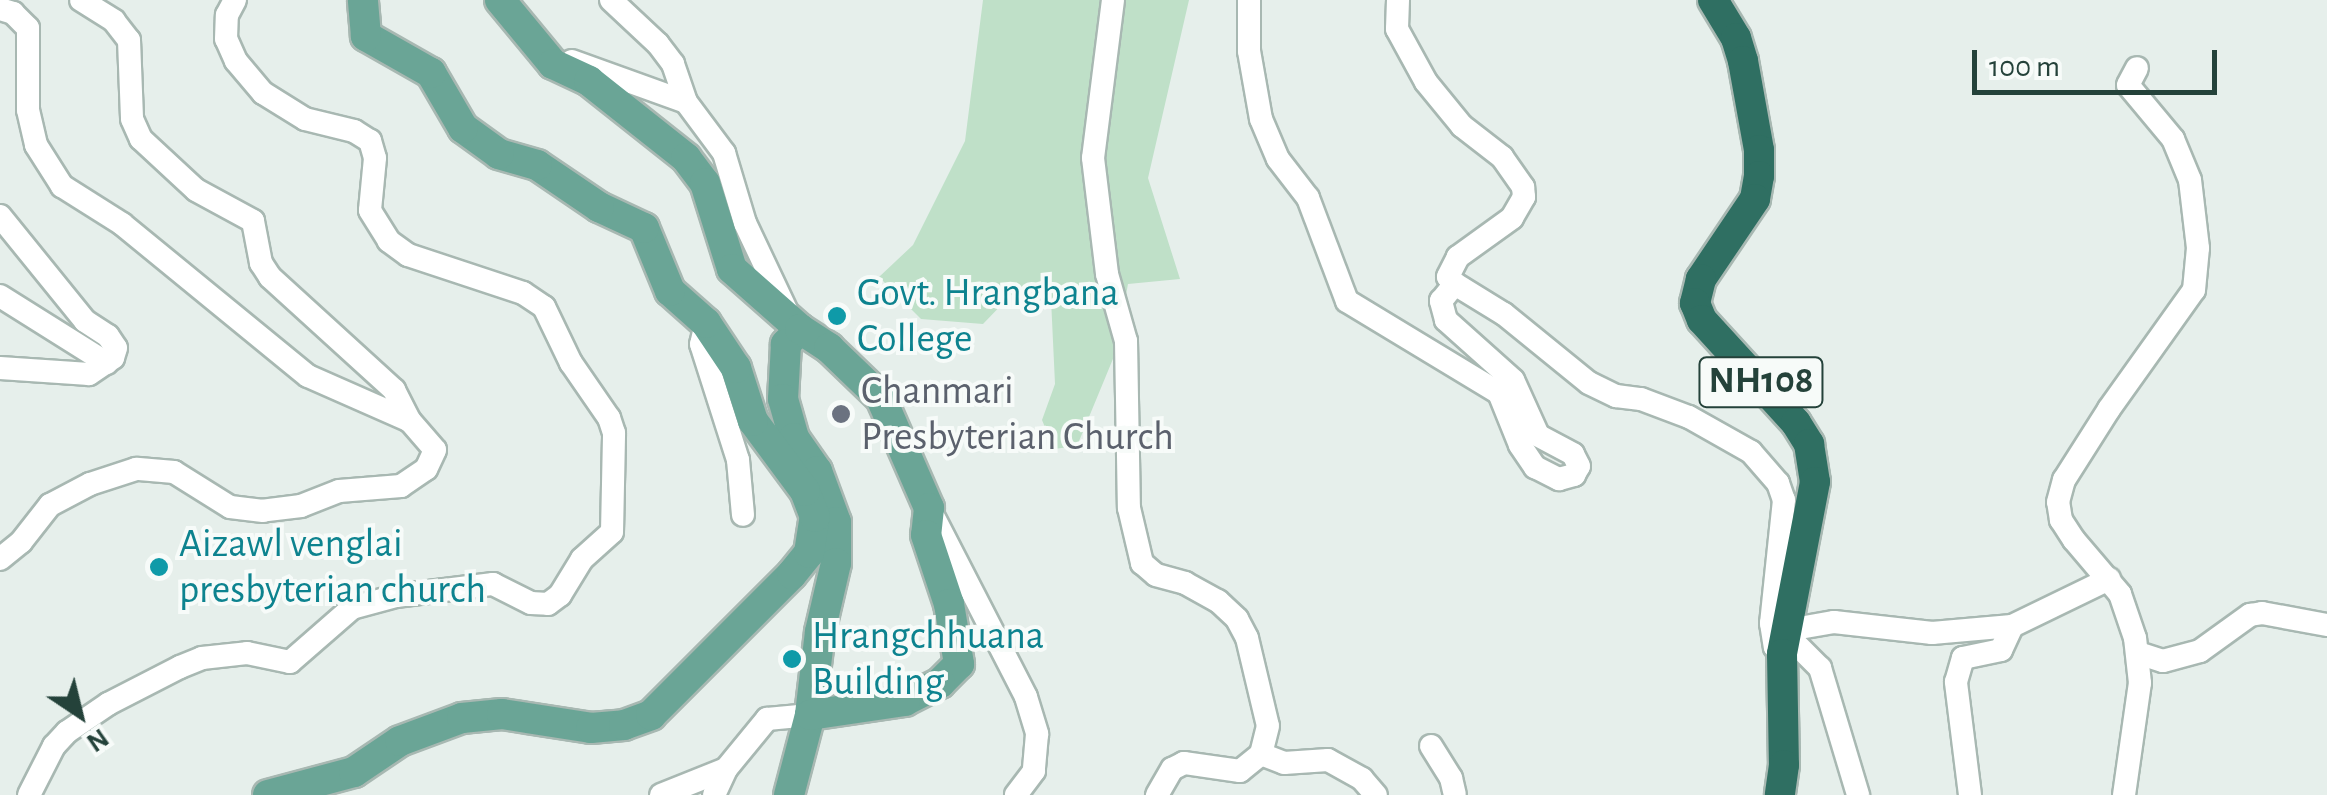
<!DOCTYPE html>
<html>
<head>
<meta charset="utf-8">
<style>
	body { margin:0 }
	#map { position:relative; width:2327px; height:795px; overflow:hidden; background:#e6efeb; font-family:"Alegreya Sans",sans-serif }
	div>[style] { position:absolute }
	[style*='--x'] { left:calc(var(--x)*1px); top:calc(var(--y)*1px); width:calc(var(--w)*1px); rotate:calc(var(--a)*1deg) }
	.green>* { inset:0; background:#bfe0c8 }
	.roads { filter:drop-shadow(2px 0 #a8b8b2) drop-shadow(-2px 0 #a8b8b2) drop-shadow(0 2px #a8b8b2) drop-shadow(0 -2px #a8b8b2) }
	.minor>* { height:22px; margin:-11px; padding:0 11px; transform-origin:11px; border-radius:11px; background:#fff }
	.major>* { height:30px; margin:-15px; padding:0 15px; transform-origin:15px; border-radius:15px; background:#6aa596 }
	.highway>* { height:30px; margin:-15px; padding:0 15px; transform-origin:15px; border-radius:15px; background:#2f6f62 }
	.dots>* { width:28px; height:28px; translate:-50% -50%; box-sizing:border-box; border:5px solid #f7fbf9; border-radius:50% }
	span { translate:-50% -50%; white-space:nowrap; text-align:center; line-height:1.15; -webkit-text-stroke:8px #f7fbf9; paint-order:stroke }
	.shield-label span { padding:2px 8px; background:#f7fbf9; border:2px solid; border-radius:8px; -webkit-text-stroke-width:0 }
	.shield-label { font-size:38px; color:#24423a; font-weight:700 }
	.culture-label { font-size:40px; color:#0d838f }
	.left { translate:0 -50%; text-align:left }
	.worship-label { font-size:40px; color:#5b616d }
	.north { position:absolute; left:30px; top:665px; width:100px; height:100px; -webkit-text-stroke:8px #f7fbf9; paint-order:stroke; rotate:145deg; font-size:28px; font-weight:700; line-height:40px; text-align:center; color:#24423a }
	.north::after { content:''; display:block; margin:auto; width:35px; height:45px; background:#24423a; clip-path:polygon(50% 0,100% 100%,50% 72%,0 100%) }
	.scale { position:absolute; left:1972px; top:50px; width:245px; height:45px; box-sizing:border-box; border:5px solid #24423a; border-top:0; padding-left:12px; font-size:30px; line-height:35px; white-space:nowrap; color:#24423a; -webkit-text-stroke:8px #f7fbf9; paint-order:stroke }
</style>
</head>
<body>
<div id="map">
	<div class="green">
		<div style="clip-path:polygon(983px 0,1189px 0,1148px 178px,1180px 279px,1128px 284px,1115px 354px,1077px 446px,1054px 449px,1042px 420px,1055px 384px,1051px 299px,1011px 295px,983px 324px,921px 319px,879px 277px,913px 245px,965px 141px)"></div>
	</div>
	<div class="roads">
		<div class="minor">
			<div style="--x:81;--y:0;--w:39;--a:32"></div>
			<div style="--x:114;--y:21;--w:24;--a:52"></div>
			<div style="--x:129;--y:40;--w:79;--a:87.8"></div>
			<div style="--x:132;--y:119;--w:22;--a:66"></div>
			<div style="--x:141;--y:139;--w:75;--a:42.8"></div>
			<div style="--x:196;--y:190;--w:65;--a:28.5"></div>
			<div style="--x:253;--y:221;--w:43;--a:79.2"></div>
			<div style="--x:261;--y:263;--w:17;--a:57"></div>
			<div style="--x:270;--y:277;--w:168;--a:42.3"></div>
			<div style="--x:394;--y:390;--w:35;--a:63"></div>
			<div style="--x:611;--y:0;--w:64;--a:43.1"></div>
			<div style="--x:658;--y:44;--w:25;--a:53"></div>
			<div style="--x:673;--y:64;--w:40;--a:71.1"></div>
			<div style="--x:686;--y:102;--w:64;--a:53.3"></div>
			<div style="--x:724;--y:153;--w:73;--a:73.3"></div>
			<div style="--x:745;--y:223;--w:105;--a:64.7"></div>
			<div style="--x:1113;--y:0;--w:159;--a:97.2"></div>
			<div style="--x:1093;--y:158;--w:117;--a:83.1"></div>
			<div style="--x:1107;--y:274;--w:70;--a:74.2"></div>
			<div style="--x:1126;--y:341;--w:167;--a:89"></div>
			<div style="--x:1129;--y:508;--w:57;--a:76.7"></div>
			<div style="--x:1142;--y:563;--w:18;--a:41"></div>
			<div style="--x:1156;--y:575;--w:30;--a:15"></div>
			<div style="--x:1185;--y:583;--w:38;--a:29"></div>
			<div style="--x:1218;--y:601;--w:26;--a:43"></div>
			<div style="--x:1237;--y:619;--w:21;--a:62"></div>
			<div style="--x:1247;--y:638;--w:90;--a:76.6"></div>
			<div style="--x:1268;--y:726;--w:29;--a:104"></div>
			<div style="--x:1261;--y:754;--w:27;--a:141"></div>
			<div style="--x:1240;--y:771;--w:57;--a:-171.9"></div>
			<div style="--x:1184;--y:763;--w:13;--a:153"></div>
			<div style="--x:1172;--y:769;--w:30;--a:120"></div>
			<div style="--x:1249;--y:0;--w:51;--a:90"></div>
			<div style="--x:1249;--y:51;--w:69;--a:80"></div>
			<div style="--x:1261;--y:119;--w:43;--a:67"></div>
			<div style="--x:1278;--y:159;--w:49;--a:52.4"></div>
			<div style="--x:1308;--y:198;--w:110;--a:69.3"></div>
			<div style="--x:1347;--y:301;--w:178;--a:31.2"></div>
			<div style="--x:1499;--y:393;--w:56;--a:68"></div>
			<div style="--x:1520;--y:445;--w:27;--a:56"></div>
			<div style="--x:1535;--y:467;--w:27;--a:27"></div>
			<div style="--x:1559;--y:479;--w:16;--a:-15"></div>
			<div style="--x:1574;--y:475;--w:10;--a:-61"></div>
			<div style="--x:1579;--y:466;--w:13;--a:-117"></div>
			<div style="--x:1573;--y:454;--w:40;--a:-152"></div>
			<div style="--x:1538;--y:435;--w:60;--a:-114.4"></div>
			<div style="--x:1513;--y:380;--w:90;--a:-138.2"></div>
			<div style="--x:1446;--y:320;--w:20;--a:-105"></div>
			<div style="--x:1441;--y:301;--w:22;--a:-51"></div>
			<div style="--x:1455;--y:284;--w:57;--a:31.5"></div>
			<div style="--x:1504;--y:314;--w:109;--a:39.1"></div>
			<div style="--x:1589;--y:383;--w:30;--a:26"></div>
			<div style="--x:1616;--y:396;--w:25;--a:7"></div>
			<div style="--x:1641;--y:399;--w:51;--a:20.6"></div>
			<div style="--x:1689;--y:417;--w:71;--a:29.4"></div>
			<div style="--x:1751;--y:452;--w:41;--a:48.9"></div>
			<div style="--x:1778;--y:483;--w:18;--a:71"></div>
			<div style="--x:1784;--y:500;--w:124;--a:96"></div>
			<div style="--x:1771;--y:623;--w:24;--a:81"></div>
			<div style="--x:1775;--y:647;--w:10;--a:45"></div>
			<div style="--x:1398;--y:0;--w:29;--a:92"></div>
			<div style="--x:1397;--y:29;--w:60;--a:61.3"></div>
			<div style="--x:1426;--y:82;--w:57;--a:50.7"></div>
			<div style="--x:1462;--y:126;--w:51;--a:37.8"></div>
			<div style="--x:1502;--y:157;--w:37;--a:55"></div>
			<div style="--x:1523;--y:187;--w:10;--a:84"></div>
			<div style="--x:1524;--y:197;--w:24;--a:120"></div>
			<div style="--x:1512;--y:218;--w:67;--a:144.2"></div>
			<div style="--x:1458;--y:257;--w:22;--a:117"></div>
			<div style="--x:1448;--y:277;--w:10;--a:45"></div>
			<div style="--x:0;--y:9;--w:14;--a:17"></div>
			<div style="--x:13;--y:13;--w:21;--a:45"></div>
			<div style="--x:28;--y:28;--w:82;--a:90"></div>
			<div style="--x:28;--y:110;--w:36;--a:77"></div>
			<div style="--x:36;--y:145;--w:49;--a:57.6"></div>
			<div style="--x:62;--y:186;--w:71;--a:32.3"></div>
			<div style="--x:122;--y:224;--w:240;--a:39.3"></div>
			<div style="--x:308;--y:376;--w:111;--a:23.8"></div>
			<div style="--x:410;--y:421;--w:38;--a:49"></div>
			<div style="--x:435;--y:450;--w:21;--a:115"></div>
			<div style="--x:426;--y:469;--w:30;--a:146"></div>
			<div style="--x:401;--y:486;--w:62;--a:175.4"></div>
			<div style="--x:339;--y:491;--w:41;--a:158.5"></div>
			<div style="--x:301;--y:506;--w:38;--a:173"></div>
			<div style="--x:263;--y:511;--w:33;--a:-173"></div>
			<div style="--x:230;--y:507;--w:66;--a:-148"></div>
			<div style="--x:174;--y:472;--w:38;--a:-175"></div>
			<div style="--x:136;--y:469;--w:48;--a:161.9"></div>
			<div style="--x:90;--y:484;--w:45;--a:152.3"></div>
			<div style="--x:50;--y:505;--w:47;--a:128.1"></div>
			<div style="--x:21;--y:542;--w:27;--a:141"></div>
			<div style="--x:572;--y:61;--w:121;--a:19.8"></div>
			<div style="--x:0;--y:216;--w:135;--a:51"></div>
			<div style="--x:85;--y:321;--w:27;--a:33"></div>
			<div style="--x:108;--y:336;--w:14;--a:56"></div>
			<div style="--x:116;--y:348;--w:10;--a:107"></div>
			<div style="--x:113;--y:358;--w:29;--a:146"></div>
			<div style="--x:89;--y:374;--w:89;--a:-176.1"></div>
			<div style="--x:0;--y:296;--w:126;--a:32.1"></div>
			<div style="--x:706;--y:323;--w:22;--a:103"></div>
			<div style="--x:701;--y:344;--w:122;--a:72.3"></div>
			<div style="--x:738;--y:460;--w:55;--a:84.8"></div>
			<div style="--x:929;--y:508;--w:212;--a:62.8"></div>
			<div style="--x:1026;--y:697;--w:39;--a:73"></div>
			<div style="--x:1037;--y:734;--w:37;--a:95"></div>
			<div style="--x:1034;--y:771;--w:30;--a:127"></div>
			<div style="--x:1788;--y:630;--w:47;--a:-9.9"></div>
			<div style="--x:1834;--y:622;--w:99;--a:6.4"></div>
			<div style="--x:1932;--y:633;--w:80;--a:-5"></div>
			<div style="--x:1787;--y:635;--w:47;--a:45"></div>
			<div style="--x:1820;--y:668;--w:133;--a:73.3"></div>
			<div style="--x:2138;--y:653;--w:26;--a:18"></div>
			<div style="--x:2163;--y:661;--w:38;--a:-15"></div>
			<div style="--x:2200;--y:651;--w:62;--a:-35.8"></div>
			<div style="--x:2250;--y:615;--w:12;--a:-9"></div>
			<div style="--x:2262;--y:613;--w:66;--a:10.5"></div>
			<div style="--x:1431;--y:746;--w:38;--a:58"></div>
			<div style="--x:1451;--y:778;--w:17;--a:77"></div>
			<div style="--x:1261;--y:754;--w:25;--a:21"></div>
			<div style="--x:1284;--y:763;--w:44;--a:-3.9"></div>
			<div style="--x:1328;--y:760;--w:39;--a:29"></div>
			<div style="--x:1362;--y:779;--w:21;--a:49"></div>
			<div style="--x:29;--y:795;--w:55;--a:-63"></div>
			<div style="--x:54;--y:746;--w:19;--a:-47"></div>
			<div style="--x:67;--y:732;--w:50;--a:-34.3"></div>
			<div style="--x:108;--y:704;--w:81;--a:-27.2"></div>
			<div style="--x:180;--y:667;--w:24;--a:-22"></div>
			<div style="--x:202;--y:658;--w:45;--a:-6.3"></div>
			<div style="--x:247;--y:653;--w:44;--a:11.8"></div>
			<div style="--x:290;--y:662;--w:82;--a:-41.1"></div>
			<div style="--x:352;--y:608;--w:46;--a:-15.3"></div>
			<div style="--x:396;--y:596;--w:98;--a:-7.1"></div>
			<div style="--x:493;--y:584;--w:42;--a:26.6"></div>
			<div style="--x:531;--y:603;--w:17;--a:3"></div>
			<div style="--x:548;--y:604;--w:15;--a:-37"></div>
			<div style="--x:560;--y:595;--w:42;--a:-58.6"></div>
			<div style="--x:582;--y:559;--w:40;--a:-42"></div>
			<div style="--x:612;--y:532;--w:99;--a:-88.8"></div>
			<div style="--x:614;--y:433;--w:16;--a:-108"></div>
			<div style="--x:609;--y:418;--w:67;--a:-124.6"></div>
			<div style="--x:571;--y:363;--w:62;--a:-115.7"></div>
			<div style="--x:544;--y:307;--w:25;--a:-146"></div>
			<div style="--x:523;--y:293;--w:121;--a:-161.7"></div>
			<div style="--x:408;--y:255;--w:24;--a:-144"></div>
			<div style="--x:389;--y:241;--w:36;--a:-122"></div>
			<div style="--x:370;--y:210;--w:52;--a:-84.5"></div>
			<div style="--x:375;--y:158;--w:18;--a:-106"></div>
			<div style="--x:370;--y:141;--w:19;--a:-148"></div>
			<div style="--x:354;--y:131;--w:50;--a:-166.2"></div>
			<div style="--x:305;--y:119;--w:49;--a:-148.2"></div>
			<div style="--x:263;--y:93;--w:42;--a:-130.2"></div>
			<div style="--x:236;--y:61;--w:24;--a:-114"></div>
			<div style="--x:226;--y:39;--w:24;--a:-88"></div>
			<div style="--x:227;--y:15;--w:17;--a:-62"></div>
			<div style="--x:661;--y:795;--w:70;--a:-21.8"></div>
			<div style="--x:714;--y:795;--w:29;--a:-65"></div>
			<div style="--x:726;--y:769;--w:65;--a:-50.6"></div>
			<div style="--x:767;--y:719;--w:43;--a:-5.3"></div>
			<div style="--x:1970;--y:795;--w:114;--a:-97.1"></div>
			<div style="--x:1956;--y:682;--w:25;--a:-74"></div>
			<div style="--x:1963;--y:658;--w:39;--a:-12"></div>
			<div style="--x:2001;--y:650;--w:26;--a:-65"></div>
			<div style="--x:2012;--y:626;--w:108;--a:-25.9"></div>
			<div style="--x:2124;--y:795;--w:113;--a:-81.9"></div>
			<div style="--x:2140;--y:683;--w:45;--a:-96.3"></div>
			<div style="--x:2135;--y:638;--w:46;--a:-108.8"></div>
			<div style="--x:2120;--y:594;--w:71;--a:-130.4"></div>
			<div style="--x:2074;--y:540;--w:24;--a:-123"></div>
			<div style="--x:2061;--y:520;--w:18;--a:-99"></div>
			<div style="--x:2058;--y:502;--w:23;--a:-75"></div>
			<div style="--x:2064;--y:480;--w:84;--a:-57.6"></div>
			<div style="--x:2109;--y:409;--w:146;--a:-54.5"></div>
			<div style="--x:2194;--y:290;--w:42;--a:-84.6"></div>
			<div style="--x:2198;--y:248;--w:68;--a:-96.7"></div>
			<div style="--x:2190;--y:180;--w:44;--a:-112.5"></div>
			<div style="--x:2173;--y:139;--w:70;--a:-129.8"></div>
			<div style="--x:2128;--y:85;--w:19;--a:-62"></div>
		</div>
		<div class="major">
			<div style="--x:500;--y:0;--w:83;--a:50.4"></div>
			<div style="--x:553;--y:64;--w:40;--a:25"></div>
			<div style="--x:589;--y:81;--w:124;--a:38.4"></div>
			<div style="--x:686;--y:158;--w:31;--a:53"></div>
			<div style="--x:705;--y:183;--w:90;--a:72.6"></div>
			<div style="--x:732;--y:269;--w:91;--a:41.4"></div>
			<div style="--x:800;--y:329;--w:21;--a:133"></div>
			<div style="--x:786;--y:344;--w:55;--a:93.1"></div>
			<div style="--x:783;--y:399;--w:41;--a:74.2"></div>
			<div style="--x:794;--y:438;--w:40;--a:55.1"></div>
			<div style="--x:817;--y:471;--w:54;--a:69.6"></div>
			<div style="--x:836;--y:522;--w:41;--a:90"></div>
			<div style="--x:836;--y:563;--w:71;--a:103.1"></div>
			<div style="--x:820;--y:632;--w:84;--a:96.9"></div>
			<div style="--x:810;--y:715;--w:83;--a:104.7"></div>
			<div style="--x:800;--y:329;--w:35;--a:33"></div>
			<div style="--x:829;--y:348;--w:72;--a:43.9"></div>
			<div style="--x:881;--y:398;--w:120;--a:66.4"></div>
			<div style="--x:929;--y:508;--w:27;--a:96"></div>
			<div style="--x:926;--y:535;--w:73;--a:71.6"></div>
			<div style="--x:949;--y:604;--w:61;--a:80.5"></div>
			<div style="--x:959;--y:664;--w:27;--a:135"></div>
			<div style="--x:940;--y:683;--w:39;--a:153"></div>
			<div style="--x:905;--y:701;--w:96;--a:171.6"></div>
			<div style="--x:268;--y:795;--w:89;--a:-15"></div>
			<div style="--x:354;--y:772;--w:55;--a:-34"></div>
			<div style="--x:400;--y:741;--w:66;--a:-20.4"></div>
			<div style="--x:462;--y:718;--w:40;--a:-5.7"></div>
			<div style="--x:502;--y:714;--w:90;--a:8.9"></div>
			<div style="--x:591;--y:728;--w:33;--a:-5"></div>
			<div style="--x:624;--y:725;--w:29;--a:-20"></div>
			<div style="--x:651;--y:715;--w:199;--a:-45"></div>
			<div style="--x:792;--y:574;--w:27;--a:-51"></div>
			<div style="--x:809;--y:553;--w:36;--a:-81"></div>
			<div style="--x:815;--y:517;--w:28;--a:-111"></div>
			<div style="--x:805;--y:491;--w:87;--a:-126.6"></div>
			<div style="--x:753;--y:421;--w:56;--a:-107.8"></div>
			<div style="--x:736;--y:368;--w:54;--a:-123.7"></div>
			<div style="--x:706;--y:323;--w:48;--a:-138.4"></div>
			<div style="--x:670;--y:291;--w:68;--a:-112.4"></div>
			<div style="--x:644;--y:228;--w:50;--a:-155"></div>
			<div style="--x:599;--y:207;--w:75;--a:-145.9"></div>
			<div style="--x:537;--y:165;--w:40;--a:-164"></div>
			<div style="--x:499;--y:154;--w:44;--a:-144.2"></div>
			<div style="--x:463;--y:128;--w:64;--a:-120.2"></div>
			<div style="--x:431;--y:73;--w:75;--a:-150.4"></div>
			<div style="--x:366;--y:36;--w:36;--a:-95"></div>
		</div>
		<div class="highway">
			<div style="--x:1713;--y:0;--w:44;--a:58.8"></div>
			<div style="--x:1736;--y:38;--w:24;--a:73"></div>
			<div style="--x:1743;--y:61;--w:90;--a:79.8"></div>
			<div style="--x:1759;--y:150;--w:26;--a:90"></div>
			<div style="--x:1759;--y:176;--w:23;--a:100"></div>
			<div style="--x:1755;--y:199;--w:97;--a:124"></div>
			<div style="--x:1701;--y:279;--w:25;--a:104"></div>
			<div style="--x:1695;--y:303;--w:18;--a:68"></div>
			<div style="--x:1702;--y:320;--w:139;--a:47.6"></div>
			<div style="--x:1796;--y:423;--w:25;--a:58"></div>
			<div style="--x:1809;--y:444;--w:38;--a:81"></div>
			<div style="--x:1815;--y:482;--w:175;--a:100.9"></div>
			<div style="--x:1782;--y:654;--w:111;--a:89"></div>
			<div style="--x:1784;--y:765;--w:30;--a:98"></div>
		</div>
	</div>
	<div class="dots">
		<div style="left:837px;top:316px;background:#0f9aa8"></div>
		<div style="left:841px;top:414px;background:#6b7280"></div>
		<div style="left:159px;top:567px;background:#0f9aa8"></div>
		<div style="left:792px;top:659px;background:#0f9aa8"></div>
	</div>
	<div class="shield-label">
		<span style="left:1761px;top:382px">NH108</span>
	</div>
	<div class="culture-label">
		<span class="left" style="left:857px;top:316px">Govt. Hrangbana<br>College</span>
		<span class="left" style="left:179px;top:567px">Aizawl venglai<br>presbyterian church</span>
		<span class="left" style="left:812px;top:659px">Hrangchhuana<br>Building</span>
	</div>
	<div class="worship-label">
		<span class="left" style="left:861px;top:414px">Chanmari<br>Presbyterian Church</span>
	</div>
	<div class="north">N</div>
	<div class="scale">100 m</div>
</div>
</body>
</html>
